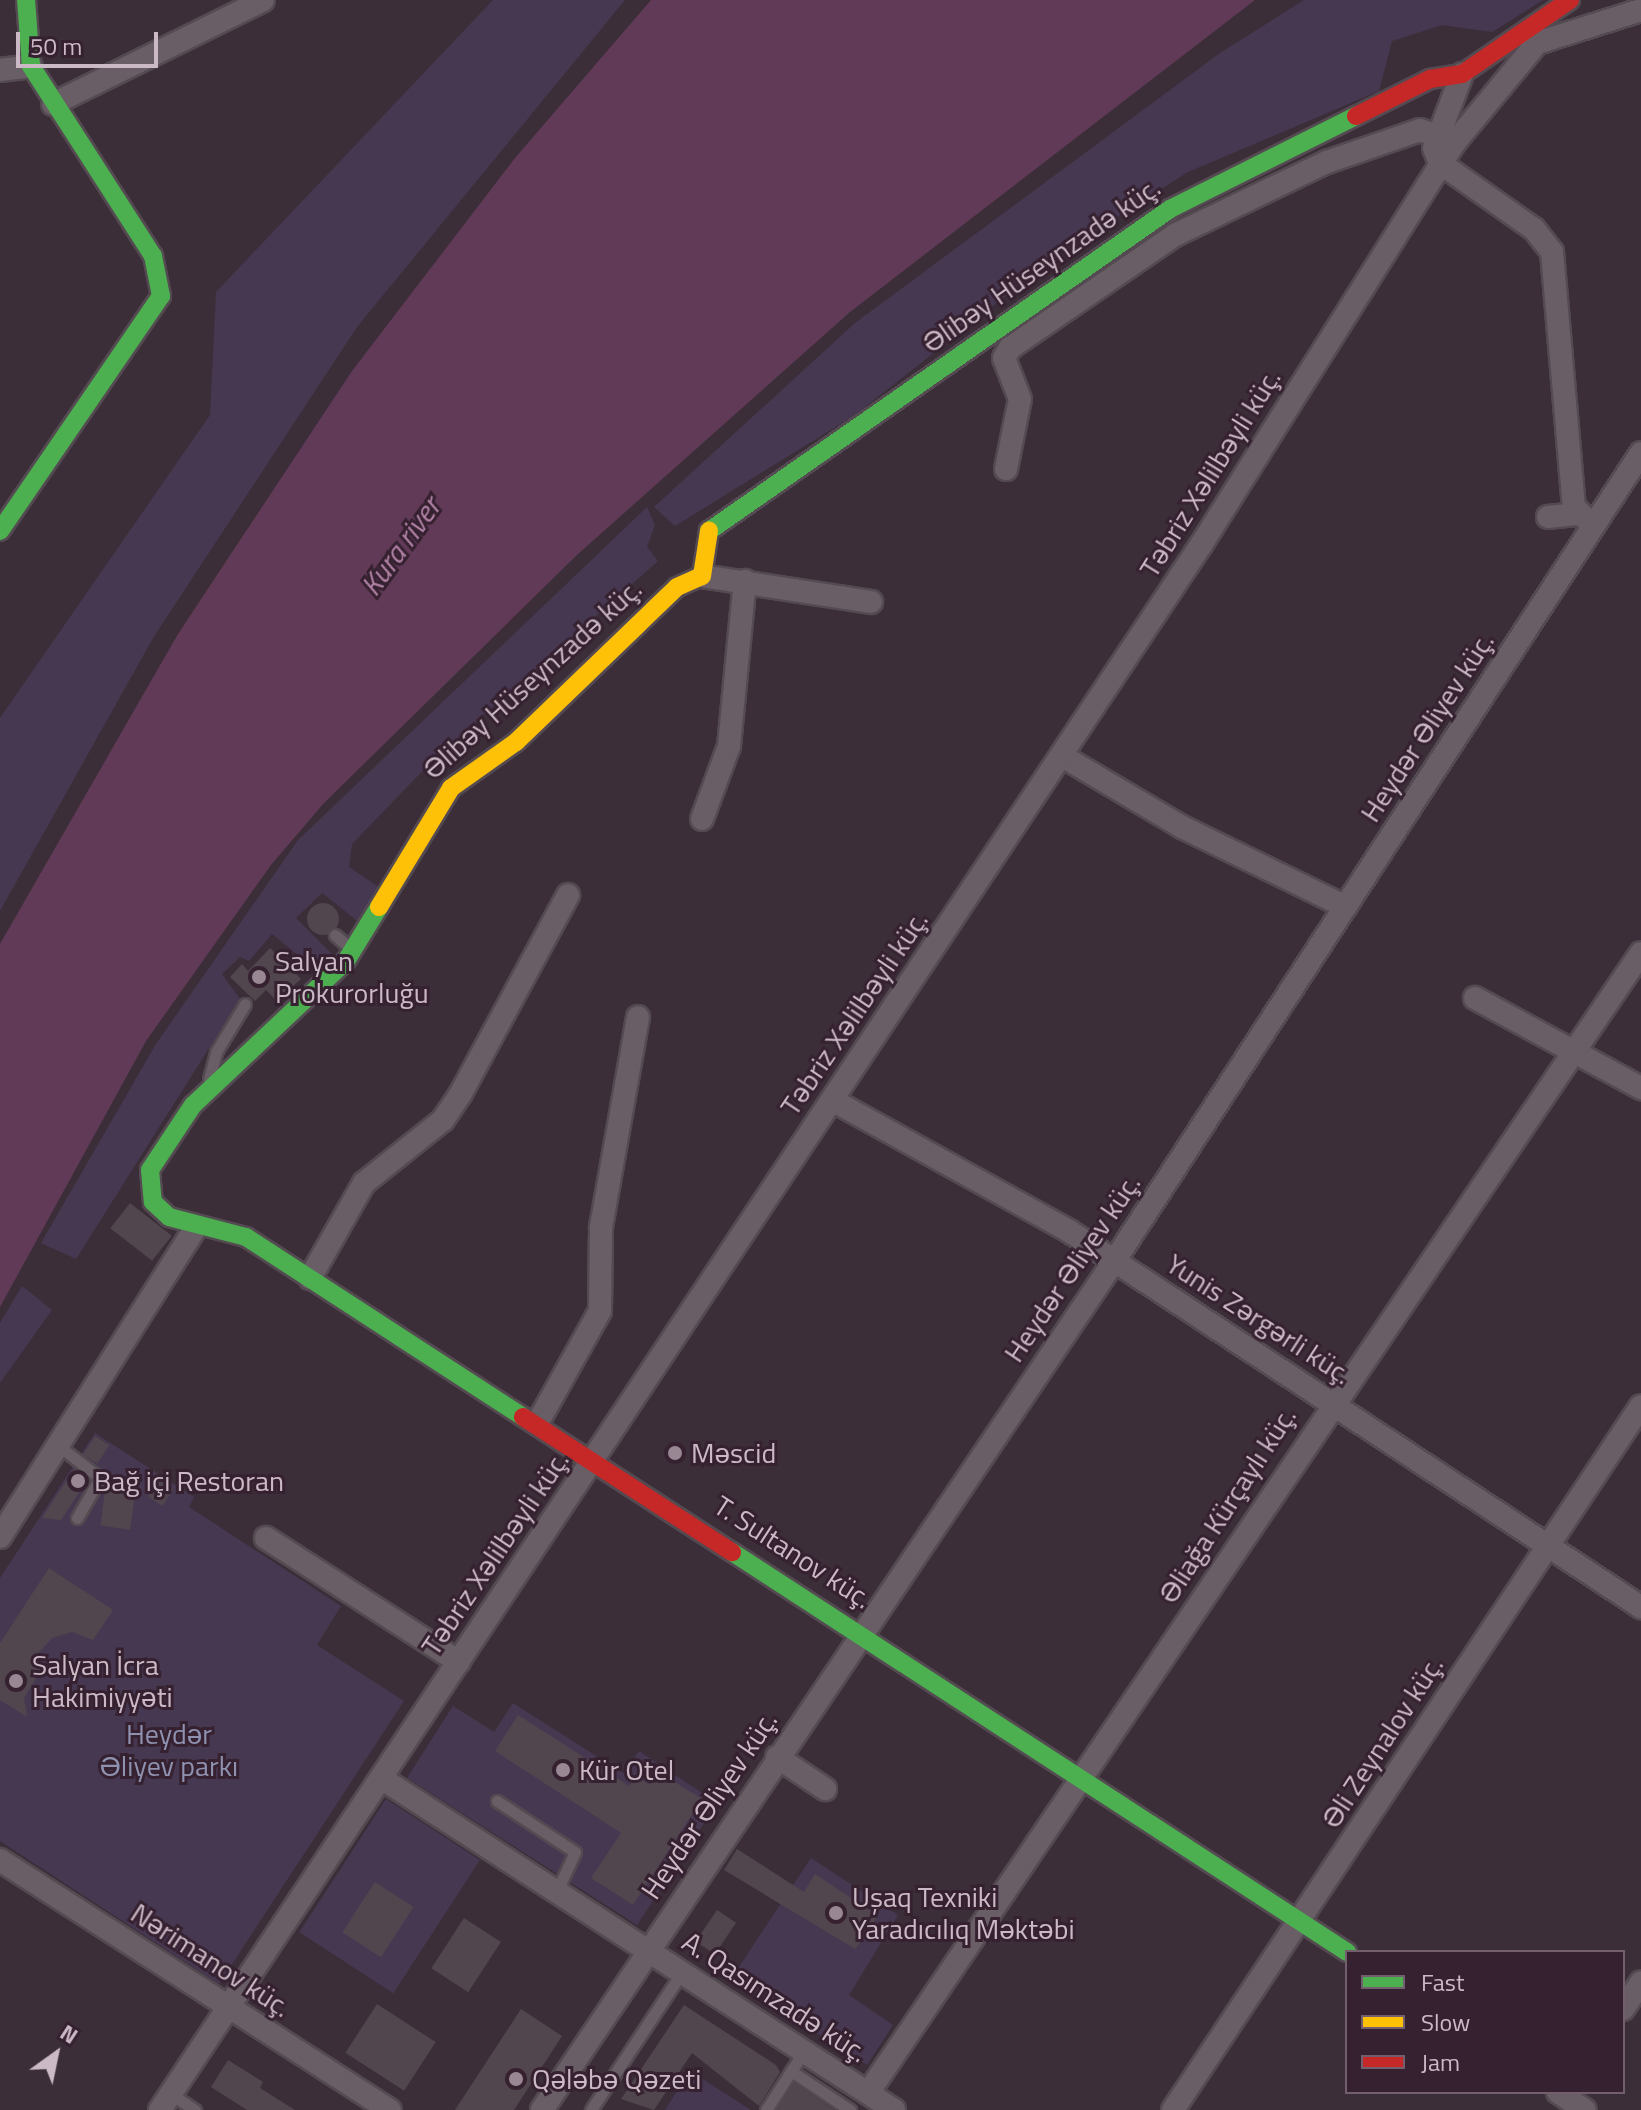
<!DOCTYPE html>
<html>
<head>
<meta charset="utf-8">
<style>
	body { margin:0 }
	#map { position:relative; width:1641px; height:2110px; overflow:hidden; background:#3b2e38; font-family:"Titillium Web",sans-serif }
	div>[style] { position:absolute }
	[style*='--x'] { left:calc(var(--x)*1px); top:calc(var(--y)*1px); width:calc(var(--w)*1px); rotate:calc(var(--a)*1deg) }
	.green>* { inset:0; background:#473852; transform-origin:0 0 }
	.water>* { inset:0; background:#613a57 }
	.building>* { inset:0; background:#51454e; transform-origin:0 0 }
	.round { border-radius:50% }
	.roads { filter:drop-shadow(2px 0 #544a51) drop-shadow(-2px 0 #544a51) drop-shadow(0 2px #544a51) drop-shadow(0 -2px #544a51) }
	.lane>* { height:11px; margin:-5.5px; padding:0 5.5px; transform-origin:5.5px; border-radius:5.5px; background:#695e66 }
	.street>* { height:22px; margin:-11px; padding:0 11px; transform-origin:11px; border-radius:11px; background:#695e66 }
	.fast>* { height:18px; margin:-9px; padding:0 9px; transform-origin:9px; border-radius:9px; background:#4caf50 }
	.slow>* { height:18px; margin:-9px; padding:0 9px; transform-origin:9px; border-radius:9px; background:#ffc107 }
	.jam>* { height:18px; margin:-9px; padding:0 9px; transform-origin:9px; border-radius:9px; background:#c62828 }
	.dots>* { width:22px; height:22px; translate:-50% -50%; box-sizing:border-box; border:4px solid #362131; border-radius:50% }
	span { translate:-50% -50%; white-space:nowrap; text-align:center; line-height:1.15; -webkit-text-stroke:6px #362131; paint-order:stroke }
	.street-label { font-size:28px; color:#cbb9c6 }
	.poi-label { font-size:28px; color:#cbb9c6 }
	.left { translate:0 -50%; text-align:left }
	.park-label { font-size:28px; color:#8e91af }
	.water-label { font-size:30px; color:#b182a5; font-style:italic }
	.legend { position:absolute; left:1345px; top:1950px; width:280px; height:144px; box-sizing:border-box; background:#362131; border:2px solid #725e6d; margin:0; padding:10px 14px; list-style:none; font-size:24px; color:#cbb9c6 }
	.legend li { display:flex; align-items:center; gap:16px; height:40px }
	.legend b { width:40px; border:2px solid #725e6d }
	.north { position:absolute; left:16px; top:2014px; width:80px; height:80px; -webkit-text-stroke:6px #362131; paint-order:stroke; rotate:33deg; font-size:22px; font-weight:700; line-height:32px; text-align:center; color:#cbb9c6 }
	.north::after { content:''; display:block; margin:auto; width:28px; height:36px; background:#cbb9c6; clip-path:polygon(50% 0,100% 100%,50% 72%,0 100%) }
	.scale { position:absolute; left:16px; top:32px; width:142px; height:36px; box-sizing:border-box; border:4px solid #cbb9c6; border-top:0; padding-left:10px; font-size:24px; line-height:28px; white-space:nowrap; color:#cbb9c6; -webkit-text-stroke:6px #362131; paint-order:stroke }
</style>
</head>
<body>
<div id="map">
	<div class="green">
		<div style="clip-path:polygon(493px 0,625px 0,357px 327px,153px 638px,0 911px,0 718px,210px 415px,216px 292px)"></div>
		<div style="clip-path:polygon(1304px 0,1543px 0,1492px 32px,1442px 25px,1392px 41px,1379px 91px,1188px 172px,1060px 253px,855px 415px,675px 526px,654px 507px,855px 323px,1220px 53px)"></div>
		<div style="clip-path:polygon(647px 507px,655px 525px,647px 547px,658px 561px,435px 758px,352px 844px,349px 867px,383px 890px,360px 923px,322px 893px,296px 918px,335px 957px,322px 975px,272px 934px,249px 961px,240px 957px,222px 974px,240px 999px,76px 1259px,41px 1243px,156px 1044px,298px 840px)"></div>
		<div style="clip-path:polygon(22px 1286px,52px 1310px,0 1383px,0 1323px)"></div>
		<div style="clip-path:polygon(95px 1433px,194px 1497px,189px 1507px,341px 1606px,317px 1645px,404px 1701px,219px 1984px,0 1841px,0 1578px)"></div>
		<div style="clip-path:polygon(513px 1703px,623px 1773px,639px 1751px,717px 1803px,637px 1925px,407px 1778px,453px 1706px,494px 1732px)"></div>
		<div style="left:386px;top:1799px;width:112px;height:159px;rotate:33deg"></div>
		<div style="clip-path:polygon(811px 1858px,898px 1915px,849px 1995px,893px 2025px,867px 2065px,731px 1979px)"></div>
		<div style="clip-path:polygon(690px 2071px,751px 2110px,665px 2110px)"></div>
	</div>
	<div class="water">
		<div style="clip-path:polygon(651px 0,1255px 0,850px 312px,578px 554px,324px 803px,271px 865px,146px 1041px,0 1307px,0 944px,178px 634px,352px 371px,515px 158px)"></div>
	</div>
	<div class="building">
		<div class="round" style="left:307px;top:903px;width:32px;height:32px"></div>
		<div style="clip-path:polygon(270px 948px,301px 979px,277px 1001px,266px 990px,255px 1001px,230px 977px,242px 964px,248px 971px)"></div>
		<div style="left:130px;top:1203px;width:53px;height:32px;rotate:38deg"></div>
		<div style="left:95px;top:1436px;width:17px;height:22px;rotate:33deg"></div>
		<div style="clip-path:polygon(74px 1469px,88px 1479px,61px 1520px,42px 1518px)"></div>
		<div style="left:159px;top:1480px;width:17px;height:20px;rotate:33deg"></div>
		<div style="left:106px;top:1485px;width:30px;height:41px;rotate:8deg"></div>
		<div style="clip-path:polygon(49px 1568px,113px 1610px,93px 1640px,72px 1632px,52px 1638px,34px 1658px,56px 1671px,37px 1677px,24px 1698px,27px 1717px,0 1700px,0 1643px)"></div>
		<div style="clip-path:polygon(518px 1715px,629px 1786px,636px 1776px,650px 1785px,659px 1772px,702px 1799px,633px 1905px,591px 1878px,621px 1833px,495px 1751px)"></div>
		<div style="clip-path:polygon(737px 1849px,804px 1892px,815px 1874px,878px 1916px,855px 1949px,724px 1870px)"></div>
		<div style="left:375px;top:1882px;width:46px;height:60px;rotate:33deg"></div>
		<div style="left:717px;top:1910px;width:23px;height:38px;rotate:34deg"></div>
		<div style="left:464px;top:1918px;width:44px;height:60px;rotate:33deg"></div>
		<div style="left:377px;top:2004px;width:70px;height:58px;rotate:33deg"></div>
		<div style="clip-path:polygon(684px 2005px,776px 2065px,780px 2072px,759px 2106px,692px 2053px,654px 2110px,621px 2099px)"></div>
		<div style="clip-path:polygon(521px 2009px,562px 2036px,514px 2110px,455px 2110px)"></div>
		<div style="clip-path:polygon(228px 2060px,263px 2082px,260px 2088px,295px 2110px,247px 2110px,211px 2087px)"></div>
		<div style="clip-path:polygon(794px 2083px,815px 2097px,834px 2110px,776px 2110px)"></div>
	</div>
	<div class="roads">
		<div class="lane">
			<div style="--x:335;--y:935;--w:20;--a:41"></div>
			<div style="--x:209;--y:1079;--w:28;--a:-75"></div>
			<div style="--x:216;--y:1052;--w:56;--a:-58.9"></div>
			<div style="--x:59;--y:1446;--w:52;--a:38"></div>
			<div style="--x:100;--y:1478;--w:46;--a:119.9"></div>
			<div style="--x:497;--y:1801;--w:93;--a:33.2"></div>
			<div style="--x:575;--y:1852;--w:43;--a:114.8"></div>
			<div style="--x:791;--y:2071;--w:71;--a:33.5"></div>
			<div style="--x:171;--y:2094;--w:29;--a:34"></div>
			<div style="--x:591;--y:2110;--w:165;--a:-56.6"></div>
			<div style="--x:766;--y:2110;--w:70;--a:-57.2"></div>
		</div>
		<div class="street">
			<div style="--x:0;--y:70;--w:31;--a:-7"></div>
			<div style="--x:1462;--y:74;--w:79;--a:110.7"></div>
			<div style="--x:1434;--y:148;--w:16;--a:68"></div>
			<div style="--x:1440;--y:163;--w:115;--a:35.1"></div>
			<div style="--x:1534;--y:229;--w:29;--a:52"></div>
			<div style="--x:1552;--y:252;--w:256;--a:85.1"></div>
			<div style="--x:1574;--y:507;--w:27;--a:45"></div>
			<div style="--x:53;--y:104;--w:234;--a:-26.3"></div>
			<div style="--x:1006;--y:469;--w:71;--a:-78.7"></div>
			<div style="--x:1020;--y:399;--w:44;--a:-111.3"></div>
			<div style="--x:1004;--y:358;--w:12;--a:-59"></div>
			<div style="--x:1010;--y:348;--w:200;--a:-34.4"></div>
			<div style="--x:1175;--y:235;--w:169;--a:-25.7"></div>
			<div style="--x:1327;--y:162;--w:98;--a:-19"></div>
			<div style="--x:1420;--y:130;--w:37;--a:19"></div>
			<div style="--x:1548;--y:517;--w:30;--a:-6"></div>
			<div style="--x:702;--y:576;--w:171;--a:8.7"></div>
			<div style="--x:1062;--y:756;--w:139;--a:30.6"></div>
			<div style="--x:1182;--y:827;--w:182;--a:26"></div>
			<div style="--x:702;--y:819;--w:78;--a:-69.7"></div>
			<div style="--x:729;--y:746;--w:166;--a:-84.5"></div>
			<div style="--x:1475;--y:998;--w:189;--a:28.5"></div>
			<div style="--x:832;--y:1100;--w:271;--a:28.9"></div>
			<div style="--x:1069;--y:1231;--w:685;--a:33.32"></div>
			<div style="--x:310;--y:1278;--w:109;--a:-60.4"></div>
			<div style="--x:364;--y:1183;--w:101;--a:-38.6"></div>
			<div style="--x:443;--y:1120;--w:32;--a:-56"></div>
			<div style="--x:461;--y:1093;--w:225;--a:-61.6"></div>
			<div style="--x:538;--y:1422;--w:127;--a:-60.8"></div>
			<div style="--x:600;--y:1311;--w:84;--a:-89.3"></div>
			<div style="--x:601;--y:1227;--w:213;--a:-80"></div>
			<div style="--x:0;--y:1537;--w:365;--a:-57.7"></div>
			<div style="--x:266;--y:1538;--w:229;--a:32.7"></div>
			<div style="--x:777;--y:1757;--w:58;--a:33.7"></div>
			<div style="--x:381;--y:1778;--w:611;--a:32.91"></div>
			<div style="--x:0;--y:1860;--w:463;--a:32.7"></div>
			<div style="--x:1623;--y:2009;--w:32;--a:-56"></div>
			<div style="--x:1558;--y:2092;--w:32;--a:34"></div>
			<div style="--x:868;--y:2093;--w:1377;--a:-55.86"></div>
			<div style="--x:160;--y:2110;--w:1880;--a:-56.37"></div>
			<div style="--x:1201;--y:545;--w:476;--a:-57.8"></div>
			<div style="--x:1455;--y:142;--w:129;--a:-50.4"></div>
			<div style="--x:1537;--y:43;--w:109;--a:-17.6"></div>
			<div style="--x:542;--y:2110;--w:1025;--a:-56.02"></div>
			<div style="--x:1115;--y:1260;--w:963;--a:-56.9"></div>
			<div style="--x:1173;--y:2110;--w:845;--a:-56.39"></div>
		</div>
		<div class="fast">
			<div style="--x:0;--y:531;--w:285;--a:-55.6"></div>
			<div style="--x:161;--y:296;--w:41;--a:-101.3"></div>
			<div style="--x:153;--y:256;--w:226;--a:-122.7"></div>
			<div style="--x:31;--y:66;--w:66;--a:-94.3"></div>
			<div style="--x:709;--y:531;--w:562;--a:-34.93"></div>
			<div style="--x:1170;--y:209;--w:208;--a:-26.6"></div>
			<div style="--x:379;--y:907;--w:63;--a:121.4"></div>
			<div style="--x:346;--y:961;--w:210;--a:136.7"></div>
			<div style="--x:193;--y:1105;--w:78;--a:123.5"></div>
			<div style="--x:150;--y:1170;--w:32;--a:85"></div>
			<div style="--x:153;--y:1202;--w:22;--a:43"></div>
			<div style="--x:169;--y:1217;--w:80;--a:14.6"></div>
			<div style="--x:246;--y:1237;--w:330;--a:33"></div>
			<div style="--x:732;--y:1552;--w:734;--a:33.04"></div>
		</div>
		<div class="slow">
			<div style="--x:379;--y:907;--w:139;--a:-58.8"></div>
			<div style="--x:451;--y:788;--w:80;--a:-35.3"></div>
			<div style="--x:516;--y:742;--w:223;--a:-43.9"></div>
			<div style="--x:677;--y:587;--w:27;--a:-24"></div>
			<div style="--x:702;--y:576;--w:46;--a:-81.2"></div>
		</div>
		<div class="jam">
			<div style="--x:1356;--y:116;--w:83;--a:-26.6"></div>
			<div style="--x:1430;--y:79;--w:32;--a:-9"></div>
			<div style="--x:1462;--y:74;--w:131;--a:-34.4"></div>
			<div style="--x:523;--y:1417;--w:249;--a:32.9"></div>
		</div>
	</div>
	<div class="dots">
		<div style="left:259px;top:977px;background:#998894"></div>
		<div style="left:675px;top:1453px;background:#998894"></div>
		<div style="left:78px;top:1481px;background:#998894"></div>
		<div style="left:16px;top:1681px;background:#998894"></div>
		<div style="left:563px;top:1770px;background:#998894"></div>
		<div style="left:836px;top:1913px;background:#998894"></div>
		<div style="left:516px;top:2079px;background:#998894"></div>
	</div>
	<div class="street-label">
		<span style="left:1041px;top:265px;rotate:-35deg">Əlibəy Hüseynzadə küç.</span>
		<span style="left:1210px;top:473px;rotate:-58deg">Təbriz Xəlilbəyli küç.</span>
		<span style="left:532px;top:679px;rotate:-42deg">Əlibəy Hüseynzadə küç.</span>
		<span style="left:1427px;top:727px;rotate:-57deg">Heydər Əliyev küç.</span>
		<span style="left:854px;top:1013px;rotate:-56deg">Təbriz Xəlilbəyli küç.</span>
		<span style="left:1072px;top:1268px;rotate:-56deg">Heydər Əliyev küç.</span>
		<span style="left:1259px;top:1319px;rotate:33deg">Yunis Zərgərli küç.</span>
		<span style="left:1227px;top:1505px;rotate:-57deg">Əliağa Kürçaylı küç.</span>
		<span style="left:793px;top:1552px;rotate:33deg">T. Sultanov küç.</span>
		<span style="left:495px;top:1553px;rotate:-56deg">Təbriz Xəlilbəyli küç.</span>
		<span style="left:1382px;top:1742px;rotate:-57deg">Əli Zeynalov küç.</span>
		<span style="left:709px;top:1805px;rotate:-56deg">Heydər Əliyev küç.</span>
		<span style="left:211px;top:1960px;rotate:33deg">Nərimanov küç.</span>
		<span style="left:775px;top:1997px;rotate:33deg">A. Qasımzadə küç.</span>
	</div>
	<div class="poi-label">
		<span class="left" style="left:275px;top:977px">Salyan<br>Prokurorluğu</span>
		<span class="left" style="left:691px;top:1453px">Məscid</span>
		<span class="left" style="left:94px;top:1481px">Bağ içi Restoran</span>
		<span class="left" style="left:32px;top:1681px">Salyan İcra<br>Hakimiyyəti</span>
		<span class="left" style="left:579px;top:1770px">Kür Otel</span>
		<span class="left" style="left:852px;top:1913px">Uşaq Texniki<br>Yaradıcılıq Məktəbi</span>
		<span class="left" style="left:532px;top:2079px">Qələbə Qəzeti</span>
	</div>
	<div class="park-label">
		<span style="left:169px;top:1750px">Heydər<br>Əliyev parkı</span>
	</div>
	<div class="water-label">
		<span style="left:400px;top:546px;rotate:-54deg">Kura river</span>
	</div>
	<ul class="legend">
	<li><b style="height:10px;background:#4caf50"></b>Fast</li>
	<li><b style="height:10px;background:#ffc107"></b>Slow</li>
	<li><b style="height:10px;background:#c62828"></b>Jam</li>
	</ul>
	<div class="north">N</div>
	<div class="scale">50 m</div>
</div>
</body>
</html>
